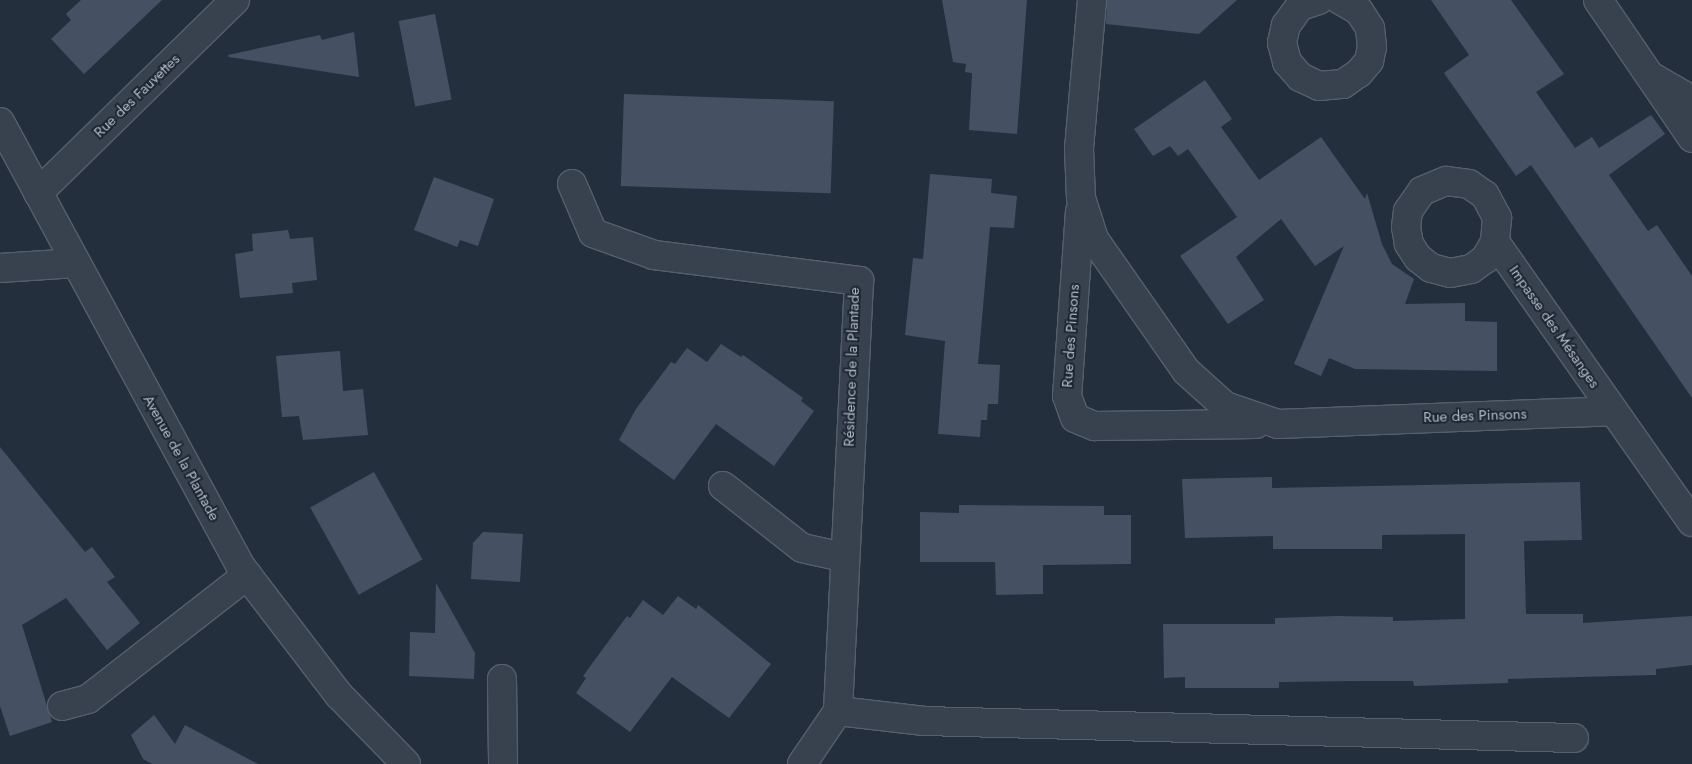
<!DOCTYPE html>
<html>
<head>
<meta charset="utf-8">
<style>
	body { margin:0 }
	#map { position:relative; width:1692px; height:764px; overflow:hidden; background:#242f3e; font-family:Jost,sans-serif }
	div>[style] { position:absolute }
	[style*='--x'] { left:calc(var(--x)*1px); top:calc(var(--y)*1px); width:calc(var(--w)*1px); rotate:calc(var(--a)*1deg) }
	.building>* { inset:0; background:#455162; transform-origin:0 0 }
	.roads { filter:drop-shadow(1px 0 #565f6c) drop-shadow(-1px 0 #565f6c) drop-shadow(0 1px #565f6c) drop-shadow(0 -1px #565f6c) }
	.minor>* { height:28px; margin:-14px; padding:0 14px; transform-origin:14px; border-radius:14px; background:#38414e }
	span { translate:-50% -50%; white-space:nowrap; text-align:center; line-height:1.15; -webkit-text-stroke:4px #1d2633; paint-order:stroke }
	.street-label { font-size:15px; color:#b4bcc9 }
</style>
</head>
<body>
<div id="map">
	<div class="building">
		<div style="clip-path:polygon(81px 0,162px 0,84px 74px,51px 39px,71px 20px,66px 14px)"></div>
		<div style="clip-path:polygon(942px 0,1027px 0,1017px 134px,969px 130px,972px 73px,965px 72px,966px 64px,953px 62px)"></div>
		<div style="clip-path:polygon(1107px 0,1237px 0,1199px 34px,1106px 24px)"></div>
		<div style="clip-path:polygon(1431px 0,1511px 0,1564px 74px,1536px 92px,1575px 148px,1592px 137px,1599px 148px,1651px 115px,1665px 134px,1609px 175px,1648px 231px,1657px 225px,1692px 276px,1692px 398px,1531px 165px,1516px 176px,1444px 73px,1469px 55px)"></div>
		<div style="left:435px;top:14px;width:87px;height:37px;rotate:79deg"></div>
		<div style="clip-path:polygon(354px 32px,359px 77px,229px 57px,228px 55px,320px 35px,322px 40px)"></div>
		<div style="clip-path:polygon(1205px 80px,1232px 119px,1221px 127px,1259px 180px,1321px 137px,1365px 199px,1367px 193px,1382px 244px,1392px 264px,1414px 279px,1405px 304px,1465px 303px,1465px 321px,1497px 322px,1497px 371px,1355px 369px,1329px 358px,1321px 376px,1294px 364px,1344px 246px,1315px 266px,1281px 219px,1236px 257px,1264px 300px,1228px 324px,1180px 256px,1237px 217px,1188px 149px,1178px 156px,1170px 146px,1153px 156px,1134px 129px)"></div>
		<div style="left:624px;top:94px;width:210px;height:92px;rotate:2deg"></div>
		<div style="clip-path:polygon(930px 174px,992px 179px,991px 193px,1017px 196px,1014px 228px,990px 227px,978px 364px,1000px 365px,998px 404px,988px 404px,987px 420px,981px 420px,980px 437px,938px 434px,945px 341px,905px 335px,913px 258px,923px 259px)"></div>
		<div style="clip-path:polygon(434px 177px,494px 199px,478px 246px,460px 240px,457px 247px,414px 230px)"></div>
		<div style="clip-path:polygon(288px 230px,290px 239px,313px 237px,317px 280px,292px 283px,293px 293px,240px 298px,235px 254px,253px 251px,252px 234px)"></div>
		<div style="clip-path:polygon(721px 344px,741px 357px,743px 355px,803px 398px,801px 401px,814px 411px,774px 466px,716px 424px,674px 480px,619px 440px,636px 409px,671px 362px,675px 364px,687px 348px,707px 362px)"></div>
		<div style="clip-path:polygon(340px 351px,343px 391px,363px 389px,368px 435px,303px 440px,299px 416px,282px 417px,276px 356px)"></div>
		<div style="clip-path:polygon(0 447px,85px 552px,92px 547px,115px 577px,107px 582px,140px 623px,107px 650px,66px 598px,22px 625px,52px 722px,10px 736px,0 706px)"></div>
		<div style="left:374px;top:472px;width:100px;height:73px;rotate:61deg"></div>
		<div style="clip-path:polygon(1272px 477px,1272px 488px,1580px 482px,1582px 540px,1524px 541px,1526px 614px,1583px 614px,1583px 623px,1692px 616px,1692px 665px,1656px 669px,1656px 675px,1508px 679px,1508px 683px,1414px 686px,1413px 681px,1356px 681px,1279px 682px,1279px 688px,1185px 688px,1185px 677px,1164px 678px,1163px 624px,1275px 624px,1275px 618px,1337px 616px,1393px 617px,1393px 621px,1465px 619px,1465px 534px,1382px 535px,1382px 549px,1273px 549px,1273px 536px,1185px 538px,1182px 479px)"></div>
		<div style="clip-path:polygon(959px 505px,1104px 506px,1104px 515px,1131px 515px,1131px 564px,1043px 565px,1043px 594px,996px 595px,995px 562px,920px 562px,920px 512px,959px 513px)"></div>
		<div style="clip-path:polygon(483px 532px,523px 534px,520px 582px,471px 579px,473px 543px)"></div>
		<div style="clip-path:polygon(436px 583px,475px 653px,474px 679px,409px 676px,410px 632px,435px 633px)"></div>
		<div style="clip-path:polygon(678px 596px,696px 609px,698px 605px,771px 664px,729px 718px,672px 677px,630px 732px,576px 693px,586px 678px,583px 676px,627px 616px,630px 618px,643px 600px,663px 615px)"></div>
		<div style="clip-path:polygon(154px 715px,175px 744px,185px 725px,258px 764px,152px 764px,143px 759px,131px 735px)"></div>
	</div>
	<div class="roads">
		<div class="minor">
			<div style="--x:1092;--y:0;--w:150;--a:95"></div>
			<div style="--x:1079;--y:149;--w:49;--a:87.7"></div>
			<div style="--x:1081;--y:198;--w:43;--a:72.4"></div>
			<div style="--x:1094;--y:239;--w:161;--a:55.1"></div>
			<div style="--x:1186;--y:371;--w:52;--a:41.9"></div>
			<div style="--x:1225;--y:406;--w:56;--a:18.8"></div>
			<div style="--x:1278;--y:424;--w:335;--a:-2.2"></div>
			<div style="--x:1319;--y:0;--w:20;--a:162"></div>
			<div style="--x:1300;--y:6;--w:24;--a:126"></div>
			<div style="--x:1286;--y:25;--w:18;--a:103"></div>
			<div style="--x:1282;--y:43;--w:20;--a:75"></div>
			<div style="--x:1287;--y:62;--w:20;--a:49"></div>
			<div style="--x:1300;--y:77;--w:21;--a:25"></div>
			<div style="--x:1319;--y:86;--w:24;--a:-5"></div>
			<div style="--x:1343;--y:84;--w:19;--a:-35"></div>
			<div style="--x:1359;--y:73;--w:16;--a:-50"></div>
			<div style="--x:1369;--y:61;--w:14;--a:-78"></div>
			<div style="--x:1372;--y:47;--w:19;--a:-96"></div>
			<div style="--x:1370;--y:28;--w:20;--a:-123"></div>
			<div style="--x:1359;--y:11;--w:22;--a:-150"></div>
			<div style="--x:1598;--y:0;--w:167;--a:55.7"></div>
			<div style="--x:1654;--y:78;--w:44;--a:30.1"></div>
			<div style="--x:0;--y:122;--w:506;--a:61.56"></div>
			<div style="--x:241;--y:567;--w:161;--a:52.6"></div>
			<div style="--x:339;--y:695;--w:96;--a:45.8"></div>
			<div style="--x:572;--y:184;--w:53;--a:66.8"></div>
			<div style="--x:593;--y:233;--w:65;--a:19.8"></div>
			<div style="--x:654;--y:255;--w:207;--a:7.2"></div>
			<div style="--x:859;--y:281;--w:431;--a:92.8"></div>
			<div style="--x:838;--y:711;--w:64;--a:124.2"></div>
			<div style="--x:38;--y:193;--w:276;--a:-44.4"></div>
			<div style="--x:1080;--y:211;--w:185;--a:94"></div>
			<div style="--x:1067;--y:396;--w:23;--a:70"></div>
			<div style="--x:1075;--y:418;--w:21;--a:23"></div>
			<div style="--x:1094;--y:426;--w:162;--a:-0.7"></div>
			<div style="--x:1495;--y:242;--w:20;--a:120"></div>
			<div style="--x:1485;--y:259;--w:17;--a:144"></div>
			<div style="--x:1471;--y:269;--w:21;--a:169"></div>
			<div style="--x:1450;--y:273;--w:20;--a:-165"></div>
			<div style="--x:1431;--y:268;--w:16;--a:-142"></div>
			<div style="--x:1418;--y:258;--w:17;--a:-123"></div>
			<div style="--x:1409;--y:244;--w:17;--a:-100"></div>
			<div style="--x:1406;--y:227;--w:16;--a:-83"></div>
			<div style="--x:1408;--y:211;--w:24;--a:-55"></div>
			<div style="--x:1422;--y:191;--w:26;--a:-23"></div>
			<div style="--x:1446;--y:181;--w:23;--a:7"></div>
			<div style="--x:1469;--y:184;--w:19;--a:35"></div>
			<div style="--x:1485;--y:195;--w:26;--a:62"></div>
			<div style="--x:1497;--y:218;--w:24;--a:95"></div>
			<div style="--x:1495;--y:242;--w:342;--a:54.9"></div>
			<div style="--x:0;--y:268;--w:76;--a:-3.8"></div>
			<div style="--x:723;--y:486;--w:100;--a:38.1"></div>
			<div style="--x:802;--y:548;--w:42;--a:12.4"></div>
			<div style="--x:502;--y:679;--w:85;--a:89.3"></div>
			<div style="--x:62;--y:706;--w:27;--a:-15"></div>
			<div style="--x:88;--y:699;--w:202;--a:-37.9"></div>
			<div style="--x:838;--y:711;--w:87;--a:6.6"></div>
			<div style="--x:924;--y:721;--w:650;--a:1.5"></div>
		</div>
	</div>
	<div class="street-label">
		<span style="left:137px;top:96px;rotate:-44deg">Rue des Fauvettes</span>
		<span style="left:1554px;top:327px;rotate:55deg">Impasse des Mésanges</span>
		<span style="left:1071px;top:336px;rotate:-86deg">Rue des Pinsons</span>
		<span style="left:852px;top:367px;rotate:-88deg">Résidence de la Plantade</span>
		<span style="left:1475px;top:416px;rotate:-2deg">Rue des Pinsons</span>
		<span style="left:181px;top:458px;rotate:61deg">Avenue de la Plantade</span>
	</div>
</div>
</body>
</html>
